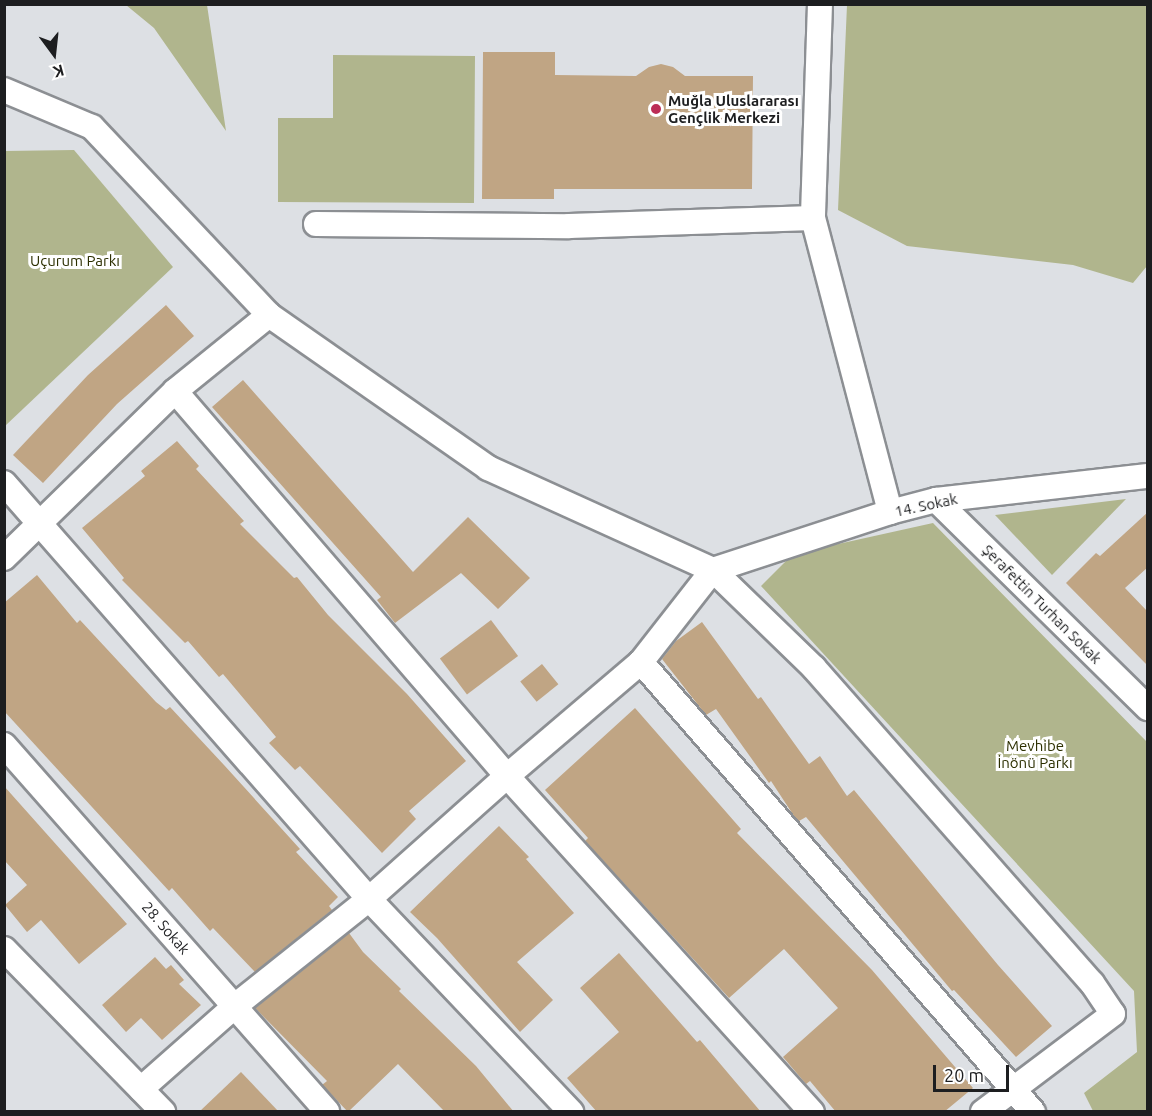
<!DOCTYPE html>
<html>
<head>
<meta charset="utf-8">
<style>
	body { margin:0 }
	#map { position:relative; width:1152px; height:1116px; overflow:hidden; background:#dde0e4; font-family:Ubuntu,sans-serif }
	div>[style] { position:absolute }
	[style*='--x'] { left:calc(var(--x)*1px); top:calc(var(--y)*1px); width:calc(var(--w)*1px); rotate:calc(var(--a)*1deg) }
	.green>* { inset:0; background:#b0b58d }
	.building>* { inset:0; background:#c0a584; transform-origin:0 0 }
	.roads { filter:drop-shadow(2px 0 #8c8f93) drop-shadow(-2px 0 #8c8f93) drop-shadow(0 2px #8c8f93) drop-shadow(0 -2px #8c8f93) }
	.street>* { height:24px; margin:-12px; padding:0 12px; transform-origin:12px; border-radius:12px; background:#fff }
	.dots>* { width:16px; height:16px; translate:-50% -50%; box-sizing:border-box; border:3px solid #fff; border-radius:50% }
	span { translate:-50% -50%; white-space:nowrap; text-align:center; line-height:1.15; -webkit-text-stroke:6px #fff; paint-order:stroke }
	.poi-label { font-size:15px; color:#1d1e20; font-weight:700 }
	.left { translate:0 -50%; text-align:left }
	.park-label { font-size:15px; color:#2c2f00 }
	.street-label { font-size:15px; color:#1d1e20 }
	.frame { position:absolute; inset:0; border:6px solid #1d1e20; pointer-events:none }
	.north { position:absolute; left:24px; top:24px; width:60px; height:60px; -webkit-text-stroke:4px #fff; paint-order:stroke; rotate:165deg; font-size:16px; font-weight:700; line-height:24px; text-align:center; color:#1d1e20 }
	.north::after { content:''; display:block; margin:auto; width:21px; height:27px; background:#1d1e20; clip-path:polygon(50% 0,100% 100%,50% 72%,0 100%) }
	.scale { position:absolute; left:933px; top:1065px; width:76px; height:27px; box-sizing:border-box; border:3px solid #1d1e20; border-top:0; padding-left:8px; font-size:18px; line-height:21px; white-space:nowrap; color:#1d1e20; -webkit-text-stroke:4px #fff; paint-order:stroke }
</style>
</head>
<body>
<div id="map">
	<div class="green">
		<div style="clip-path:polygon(126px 5px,207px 5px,226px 131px,154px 28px)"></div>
		<div style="clip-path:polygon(847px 5px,1147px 5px,1147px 266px,1133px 283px,1073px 265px,907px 246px,838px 210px)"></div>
		<div style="clip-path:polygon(333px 55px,475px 56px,474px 203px,278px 202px,278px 118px,333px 118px)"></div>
		<div style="clip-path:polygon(74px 150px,173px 267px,5px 426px,5px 151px)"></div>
		<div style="clip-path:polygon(1126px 499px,1052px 575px,995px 515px)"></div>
		<div style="clip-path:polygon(933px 523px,1147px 742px,1147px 1111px,1093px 1111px,1084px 1093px,1137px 1052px,1134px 991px,761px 586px,793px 554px)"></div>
	</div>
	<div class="building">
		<div style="clip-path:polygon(483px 52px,555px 52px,555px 75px,636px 76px,649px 67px,661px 64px,673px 67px,685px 76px,753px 76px,752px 189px,554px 189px,554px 199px,482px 199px)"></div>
		<div style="clip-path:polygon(166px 305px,194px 336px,117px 404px,43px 483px,13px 455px,88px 375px)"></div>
		<div style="clip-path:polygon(243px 380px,413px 572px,468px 517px,530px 578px,498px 609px,461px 573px,395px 623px,377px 600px,381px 597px,212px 407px)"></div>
		<div style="clip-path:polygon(177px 441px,199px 466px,196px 469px,244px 521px,240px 524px,294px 578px,297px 577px,328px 615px,407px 694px,466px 761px,409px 811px,416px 819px,382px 853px,300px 766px,295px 770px,269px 743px,276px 737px,223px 674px,219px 677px,188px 641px,185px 643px,122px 580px,124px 578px,82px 528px,145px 476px,141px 471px)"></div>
		<div style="clip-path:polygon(1148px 512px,1148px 567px,1125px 588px,1148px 612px,1148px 666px,1066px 583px,1096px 553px,1100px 556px)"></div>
		<div style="clip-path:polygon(37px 575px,77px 623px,80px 620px,156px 702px,166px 710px,170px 707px,224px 765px,300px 849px,296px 852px,338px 897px,329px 906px,332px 910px,255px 972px,213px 928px,210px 931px,172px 888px,169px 891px,4px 711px,4px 603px)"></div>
		<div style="left:491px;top:620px;width:45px;height:64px;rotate:53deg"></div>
		<div style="clip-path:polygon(702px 622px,758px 699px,761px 697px,809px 764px,820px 756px,847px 796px,854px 790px,998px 965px,1052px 1026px,1016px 1057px,954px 990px,952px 991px,806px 817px,799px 821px,794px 816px,771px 781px,769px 783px,716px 709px,706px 715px,662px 659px,676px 641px)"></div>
		<div style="left:542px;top:664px;width:26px;height:28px;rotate:51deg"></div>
		<div style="clip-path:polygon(635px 708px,741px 829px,737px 833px,872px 970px,973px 1088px,944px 1112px,836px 1112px,810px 1081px,806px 1084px,783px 1057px,838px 1008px,784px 949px,729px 998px,585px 841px,588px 838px,545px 790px)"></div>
		<div style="clip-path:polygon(4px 786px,127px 924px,79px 964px,41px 920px,27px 932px,5px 905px,27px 885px,4px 860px)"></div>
		<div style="clip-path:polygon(499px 826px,529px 857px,526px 859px,574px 913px,517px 962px,553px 1000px,520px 1032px,437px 938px,410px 912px)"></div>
		<div style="clip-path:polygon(349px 933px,363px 952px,401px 989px,399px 991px,476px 1066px,514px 1112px,445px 1112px,398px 1064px,348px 1112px,329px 1092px,322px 1085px,327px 1081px,255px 1008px)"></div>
		<div style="clip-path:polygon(619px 953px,697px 1042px,700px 1040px,761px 1112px,597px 1112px,567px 1078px,619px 1032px,580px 988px)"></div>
		<div style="clip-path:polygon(155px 957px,166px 969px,171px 965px,184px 980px,179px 984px,201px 1005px,162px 1040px,141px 1018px,126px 1032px,102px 1005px)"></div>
		<div style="clip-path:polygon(241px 1072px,279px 1112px,199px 1112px)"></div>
	</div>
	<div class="roads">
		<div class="street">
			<div style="--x:820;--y:4;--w:214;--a:91.9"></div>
			<div style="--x:813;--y:218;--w:304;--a:75.3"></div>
			<div style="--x:4;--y:90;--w:95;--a:22.8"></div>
			<div style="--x:92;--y:127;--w:258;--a:46.7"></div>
			<div style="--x:269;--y:315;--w:267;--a:34.9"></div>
			<div style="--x:488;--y:468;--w:247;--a:24.4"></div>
			<div style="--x:713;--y:570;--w:141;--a:44.1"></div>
			<div style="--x:814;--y:668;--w:420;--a:48.6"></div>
			<div style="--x:1092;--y:983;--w:37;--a:56"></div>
			<div style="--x:1113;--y:1014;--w:163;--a:143"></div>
			<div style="--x:316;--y:224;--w:253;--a:0.5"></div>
			<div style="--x:569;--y:226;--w:244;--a:-1.9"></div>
			<div style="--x:175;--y:391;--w:508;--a:49.23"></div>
			<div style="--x:507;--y:776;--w:454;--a:47.8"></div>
			<div style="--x:4;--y:483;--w:553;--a:48.74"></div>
			<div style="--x:369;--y:899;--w:294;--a:46.5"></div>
			<div style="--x:936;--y:500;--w:297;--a:44.5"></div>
			<div style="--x:4;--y:558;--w:239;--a:-44.3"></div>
			<div style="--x:175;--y:391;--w:121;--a:-39"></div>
			<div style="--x:713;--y:570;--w:186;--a:-18.1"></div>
			<div style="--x:890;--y:512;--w:48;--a:-14.6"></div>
			<div style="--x:936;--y:500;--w:213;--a:-6.5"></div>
			<div style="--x:641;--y:662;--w:597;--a:48.94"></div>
			<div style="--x:4;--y:745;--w:489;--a:48.6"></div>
			<div style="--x:4;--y:949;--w:228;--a:45.7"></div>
			<div style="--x:141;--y:1089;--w:125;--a:-41.4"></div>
			<div style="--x:235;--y:1006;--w:171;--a:-38.6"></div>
			<div style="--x:369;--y:899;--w:185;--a:-41.7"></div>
			<div style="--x:507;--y:776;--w:176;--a:-40.4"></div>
			<div style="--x:641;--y:662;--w:117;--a:-52"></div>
		</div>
	</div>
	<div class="dots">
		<div style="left:656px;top:109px;background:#bc2d56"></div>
	</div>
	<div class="poi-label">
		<span class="left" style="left:668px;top:109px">Muğla Uluslararası<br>Gençlik Merkezi</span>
	</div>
	<div class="park-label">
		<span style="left:75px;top:261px">Uçurum Parkı</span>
		<span style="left:1035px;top:754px">Mevhibe<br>İnönü Parkı</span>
	</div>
	<div class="street-label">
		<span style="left:926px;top:505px;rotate:-12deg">14. Sokak</span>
		<span style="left:1042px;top:604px;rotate:45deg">Şerafettin Turhan Sokak</span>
		<span style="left:166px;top:928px;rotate:49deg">28. Sokak</span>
	</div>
	<div class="frame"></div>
	<div class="north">K</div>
	<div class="scale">20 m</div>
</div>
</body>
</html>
